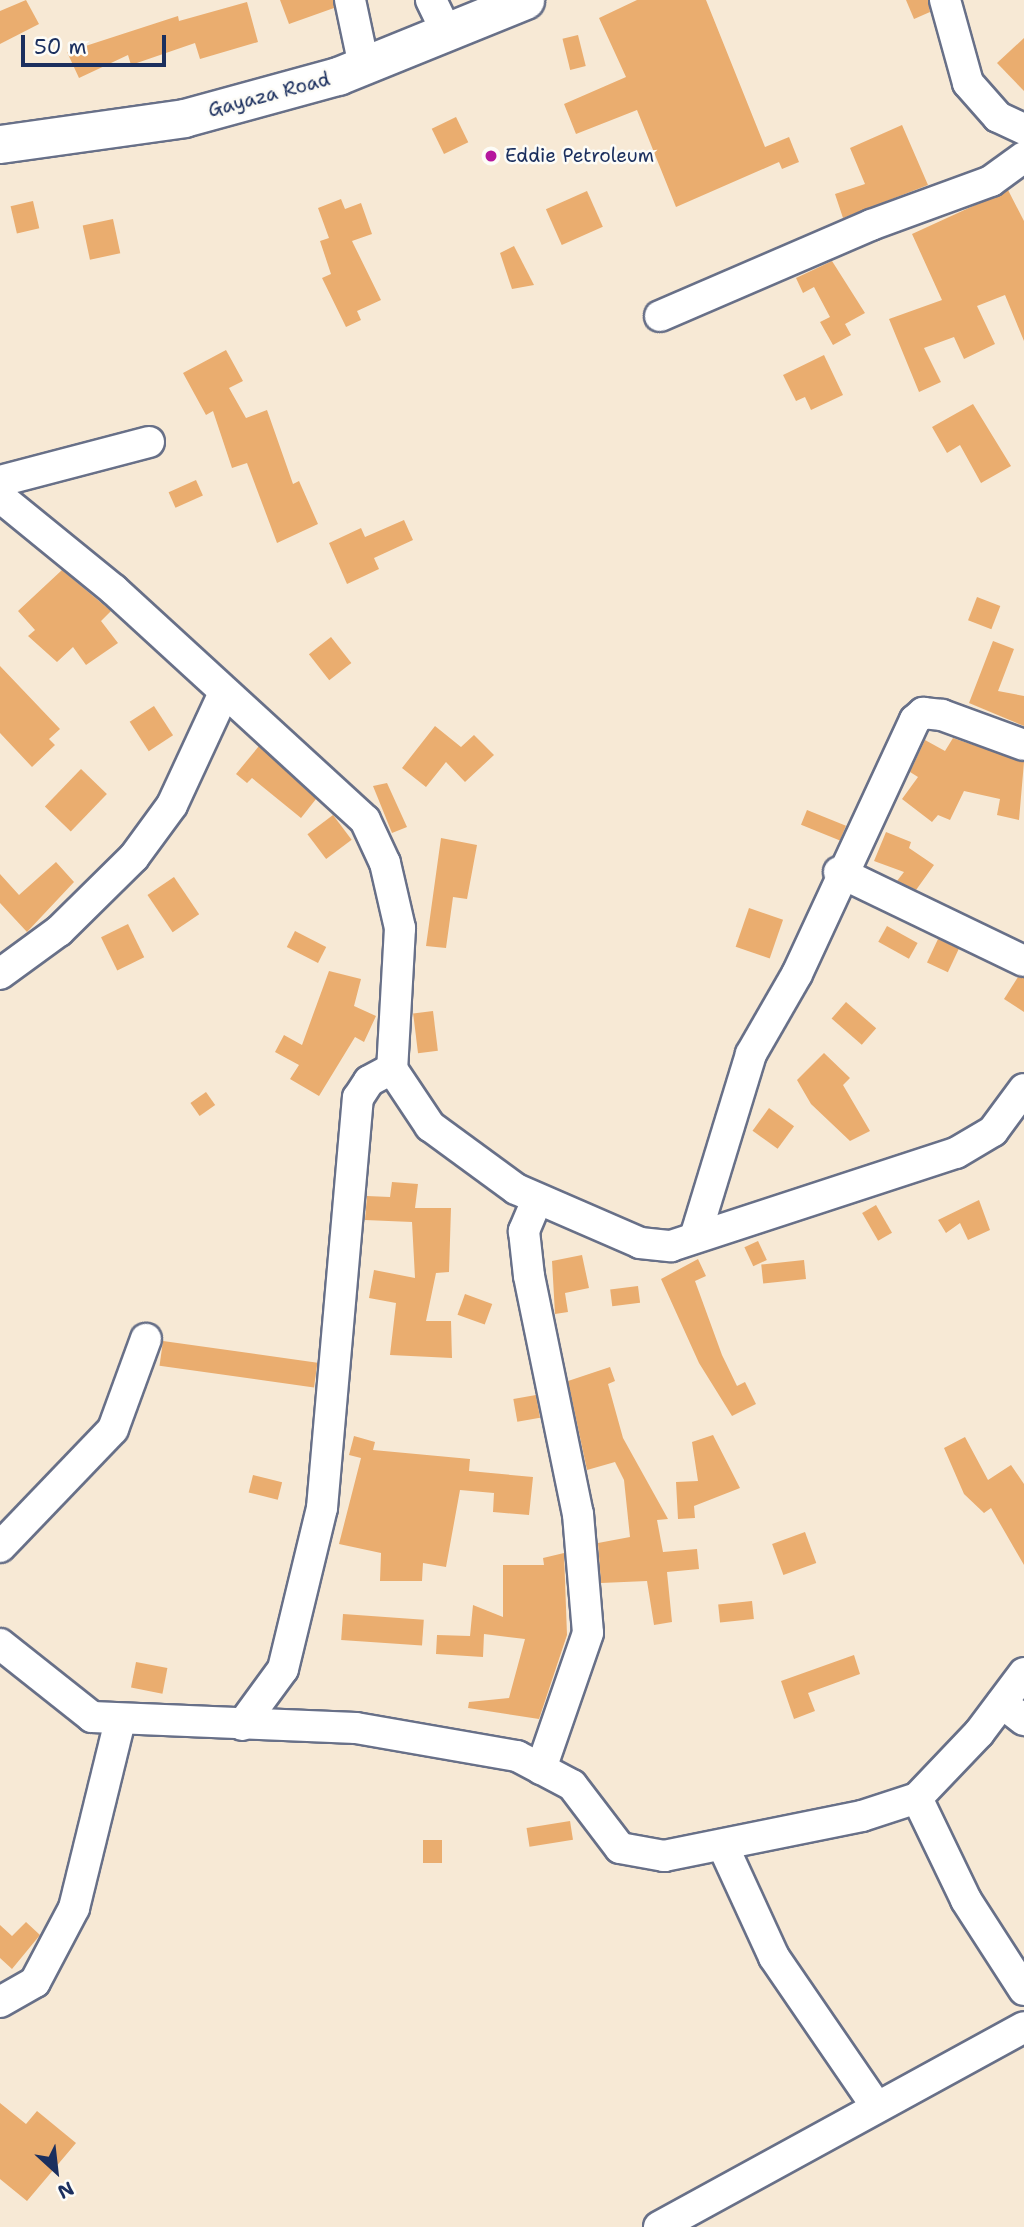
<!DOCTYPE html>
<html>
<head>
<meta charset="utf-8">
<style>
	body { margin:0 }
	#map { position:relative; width:1024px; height:2227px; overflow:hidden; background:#f7e9d5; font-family:"Shantell Sans",sans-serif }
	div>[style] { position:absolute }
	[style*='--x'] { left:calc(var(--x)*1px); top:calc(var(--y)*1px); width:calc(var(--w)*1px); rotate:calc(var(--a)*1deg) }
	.building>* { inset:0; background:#eaad6f; transform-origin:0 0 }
	.roads { filter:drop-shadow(2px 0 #687088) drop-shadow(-2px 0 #687088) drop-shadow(0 2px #687088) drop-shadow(0 -2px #687088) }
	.minor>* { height:30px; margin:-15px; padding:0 15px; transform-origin:15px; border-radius:15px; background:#fff }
	.major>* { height:37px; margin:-18.5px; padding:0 18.5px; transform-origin:18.5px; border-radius:18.5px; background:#fff }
	.dots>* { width:19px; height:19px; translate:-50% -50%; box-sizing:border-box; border:4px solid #fdfcf7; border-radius:50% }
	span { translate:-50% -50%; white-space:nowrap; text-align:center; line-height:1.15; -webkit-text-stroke:5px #fdfcf7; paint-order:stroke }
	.street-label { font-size:19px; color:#1b2f5e }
	.poi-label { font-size:19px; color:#1b2f5e }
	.left { translate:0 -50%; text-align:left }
	.north { position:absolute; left:21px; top:2136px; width:70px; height:70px; -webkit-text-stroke:5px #fdfcf7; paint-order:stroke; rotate:153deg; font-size:19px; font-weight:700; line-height:28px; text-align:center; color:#1b2f5e }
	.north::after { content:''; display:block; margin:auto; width:24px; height:32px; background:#1b2f5e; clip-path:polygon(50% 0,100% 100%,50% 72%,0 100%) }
	.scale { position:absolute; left:21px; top:35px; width:145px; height:32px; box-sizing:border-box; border:4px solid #1b2f5e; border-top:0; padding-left:9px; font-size:21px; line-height:24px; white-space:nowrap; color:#1b2f5e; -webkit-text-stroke:5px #fdfcf7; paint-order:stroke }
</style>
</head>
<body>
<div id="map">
	<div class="building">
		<div style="clip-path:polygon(26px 0,39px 24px,0 44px,0 11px)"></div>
		<div style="clip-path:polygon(280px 0,333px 0,334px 8px,289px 24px)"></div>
		<div style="clip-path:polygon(637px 0,706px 0,765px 147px,789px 137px,799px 162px,782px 169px,779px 162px,676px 207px,637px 110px,576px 134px,564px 104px,626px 77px,599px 18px)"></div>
		<div style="clip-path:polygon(906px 0,928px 0,930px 12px,914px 19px)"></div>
		<div style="clip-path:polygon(247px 2px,258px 42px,200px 59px,195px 43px,131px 65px,128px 55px,79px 78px,67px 52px,178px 16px,179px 21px)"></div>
		<div style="left:578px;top:35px;width:32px;height:16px;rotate:76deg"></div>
		<div style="clip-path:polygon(1024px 38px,1024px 91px,997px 63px)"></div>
		<div style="left:456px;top:117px;width:28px;height:27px;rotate:64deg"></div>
		<div style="clip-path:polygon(902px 125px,928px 185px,843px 218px,835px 194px,865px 184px,850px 148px)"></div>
		<div style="clip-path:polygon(1008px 190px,1024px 221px,1024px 341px,1005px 295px,977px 306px,995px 344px,964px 359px,954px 337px,924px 348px,941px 382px,919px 392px,889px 319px,942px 300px,912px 234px)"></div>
		<div style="left:587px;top:191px;width:39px;height:45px;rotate:66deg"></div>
		<div style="clip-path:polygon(341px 199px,345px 209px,361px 203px,372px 234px,352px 241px,381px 300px,357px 311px,361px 320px,346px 327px,322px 278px,331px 274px,320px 241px,329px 238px,318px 208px)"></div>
		<div style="left:33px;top:201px;width:28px;height:23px;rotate:77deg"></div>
		<div style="left:113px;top:219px;width:35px;height:31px;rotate:78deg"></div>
		<div style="clip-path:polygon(514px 246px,534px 285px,512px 289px,500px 253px)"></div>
		<div style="clip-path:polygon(832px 261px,865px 313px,845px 324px,851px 335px,833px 345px,820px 322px,830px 317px,814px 287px,803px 293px,796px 278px)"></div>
		<div style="clip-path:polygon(226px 350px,243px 381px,229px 388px,246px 418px,267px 410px,293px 484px,299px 481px,318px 524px,277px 543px,247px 463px,232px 468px,213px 411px,206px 415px,183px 373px)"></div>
		<div style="clip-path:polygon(824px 355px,843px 395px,811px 410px,805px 397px,796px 401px,783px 375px)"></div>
		<div style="clip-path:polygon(973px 404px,1011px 466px,981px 483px,960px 445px,947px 453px,932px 427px)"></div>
		<div style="left:196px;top:480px;width:17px;height:30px;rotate:66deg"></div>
		<div style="clip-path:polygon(404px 520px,413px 540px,374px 558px,379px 569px,347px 584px,329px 543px,361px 528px,365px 537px)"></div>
		<div style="clip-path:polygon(62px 570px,111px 611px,101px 621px,118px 643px,86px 665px,73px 647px,57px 662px,28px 636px,35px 630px,18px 611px)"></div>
		<div style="left:977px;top:597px;width:25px;height:25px;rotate:21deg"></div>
		<div style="left:331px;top:637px;width:33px;height:28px;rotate:52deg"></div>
		<div style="clip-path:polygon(993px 641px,1014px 649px,998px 691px,1024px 696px,1024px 726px,969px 703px)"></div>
		<div style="clip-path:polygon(0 666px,60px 729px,49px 739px,55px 745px,32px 767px,0 733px)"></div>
		<div style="left:154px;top:706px;width:35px;height:29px;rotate:57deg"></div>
		<div style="clip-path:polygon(435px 726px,461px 747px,474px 735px,494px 755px,465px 782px,446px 762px,426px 787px,402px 768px)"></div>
		<div style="clip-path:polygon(953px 738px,1024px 762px,1019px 820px,997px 815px,1000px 799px,964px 791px,950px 820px,938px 815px,932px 822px,902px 799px,918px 777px,910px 772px,925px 740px,945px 751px)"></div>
		<div style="clip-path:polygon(259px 746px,316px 799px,301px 818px,252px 778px,247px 783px,236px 774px)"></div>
		<div style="left:81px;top:769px;width:36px;height:52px;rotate:44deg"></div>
		<div style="clip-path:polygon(387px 783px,407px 827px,392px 833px,373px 786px)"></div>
		<div style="left:807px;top:810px;width:42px;height:16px;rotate:22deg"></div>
		<div style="left:333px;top:815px;width:31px;height:32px;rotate:53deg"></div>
		<div style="clip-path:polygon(886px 832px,911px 842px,909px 848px,934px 865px,916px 890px,897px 881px,904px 872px,874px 861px)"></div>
		<div style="clip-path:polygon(441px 838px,477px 845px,467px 899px,453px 897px,446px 948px,426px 946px)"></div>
		<div style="clip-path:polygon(56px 862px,74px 882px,27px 932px,0 903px,0 874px,19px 895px)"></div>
		<div style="left:174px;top:877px;width:45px;height:32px;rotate:56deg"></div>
		<div style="left:749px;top:908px;width:36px;height:41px;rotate:19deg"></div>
		<div style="left:128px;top:924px;width:37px;height:30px;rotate:64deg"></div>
		<div style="left:887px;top:926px;width:35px;height:18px;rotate:29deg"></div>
		<div style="left:295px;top:931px;width:35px;height:18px;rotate:27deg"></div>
		<div style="left:938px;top:939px;width:23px;height:26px;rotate:25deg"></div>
		<div style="clip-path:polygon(329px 971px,361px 979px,354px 1006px,376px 1016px,364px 1042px,355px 1037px,319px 1096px,290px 1079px,299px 1065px,275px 1052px,284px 1035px,302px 1045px)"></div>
		<div style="clip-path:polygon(1018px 977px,1024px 978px,1024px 1012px,1004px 999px)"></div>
		<div style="left:846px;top:1002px;width:40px;height:22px;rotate:41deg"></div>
		<div style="left:433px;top:1011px;width:40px;height:20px;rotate:83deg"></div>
		<div style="clip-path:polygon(824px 1053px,850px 1078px,843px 1085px,870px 1131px,850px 1141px,811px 1104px,797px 1080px)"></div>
		<div style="left:206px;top:1092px;width:16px;height:19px;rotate:55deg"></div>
		<div style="left:769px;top:1108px;width:31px;height:28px;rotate:36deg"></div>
		<div style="clip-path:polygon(392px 1182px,418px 1184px,415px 1208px,451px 1208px,449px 1272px,436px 1273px,426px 1321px,451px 1321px,452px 1358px,390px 1355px,396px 1303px,369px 1298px,374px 1270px,415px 1278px,412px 1222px,365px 1220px,367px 1196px,390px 1197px)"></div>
		<div style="clip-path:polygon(979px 1200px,990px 1230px,968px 1240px,960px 1223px,946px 1233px,938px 1220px)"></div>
		<div style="left:876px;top:1205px;width:32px;height:16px;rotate:60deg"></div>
		<div style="left:758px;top:1241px;width:21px;height:15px;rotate:65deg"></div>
		<div style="clip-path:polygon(582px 1255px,589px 1288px,565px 1293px,568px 1312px,555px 1314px,552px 1261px)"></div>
		<div style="clip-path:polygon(698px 1259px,706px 1276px,695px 1281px,722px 1355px,737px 1386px,745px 1382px,756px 1404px,732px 1416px,699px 1363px,661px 1279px)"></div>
		<div style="left:804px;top:1260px;width:19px;height:43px;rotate:84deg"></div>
		<div style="left:638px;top:1286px;width:17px;height:28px;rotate:83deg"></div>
		<div style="left:465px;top:1294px;width:29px;height:22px;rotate:20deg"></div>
		<div style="left:163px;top:1341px;width:156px;height:25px;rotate:8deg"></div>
		<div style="clip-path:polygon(610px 1367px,615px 1381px,608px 1384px,623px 1438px,668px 1519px,657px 1520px,663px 1552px,697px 1549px,699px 1569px,667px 1572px,672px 1622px,654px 1625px,647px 1581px,601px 1583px,598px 1543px,630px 1537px,624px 1480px,615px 1462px,587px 1470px,568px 1381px)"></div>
		<div style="left:536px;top:1395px;width:23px;height:23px;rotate:80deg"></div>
		<div style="clip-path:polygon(713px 1435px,740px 1488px,694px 1506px,695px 1518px,678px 1519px,676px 1482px,698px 1481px,692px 1442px)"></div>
		<div style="clip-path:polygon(354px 1436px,375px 1442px,373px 1450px,470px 1459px,469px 1471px,533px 1477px,529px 1515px,493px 1512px,494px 1493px,460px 1490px,446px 1567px,423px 1563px,422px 1581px,380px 1581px,381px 1553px,339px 1544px,361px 1458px,349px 1455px)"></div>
		<div style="clip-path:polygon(965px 1437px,988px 1480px,1011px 1465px,1024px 1484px,1024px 1565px,991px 1508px,984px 1513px,964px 1494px,944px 1448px)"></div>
		<div style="left:253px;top:1475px;width:30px;height:18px;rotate:14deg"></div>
		<div style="left:805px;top:1532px;width:33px;height:35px;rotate:70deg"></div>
		<div style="clip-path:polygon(564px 1553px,567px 1635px,539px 1719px,468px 1708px,469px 1702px,509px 1698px,525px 1639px,484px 1634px,483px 1657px,436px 1654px,437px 1635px,470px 1636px,473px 1605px,503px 1617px,503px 1565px,544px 1565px,543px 1558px)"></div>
		<div style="left:752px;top:1601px;width:18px;height:34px;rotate:84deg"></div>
		<div style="left:343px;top:1614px;width:81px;height:26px;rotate:4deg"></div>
		<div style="clip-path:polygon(854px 1655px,860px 1674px,808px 1693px,815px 1711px,794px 1719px,781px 1681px)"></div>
		<div style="left:136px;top:1662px;width:32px;height:26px;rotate:11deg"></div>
		<div style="left:570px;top:1821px;width:19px;height:44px;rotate:81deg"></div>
		<div style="left:423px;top:1840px;width:19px;height:23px"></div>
		<div style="clip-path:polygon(26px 1922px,40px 1935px,12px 1969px,0 1958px,0 1925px,12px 1936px)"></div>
		<div style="clip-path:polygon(0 2103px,26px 2124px,37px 2111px,76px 2143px,27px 2201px,0 2179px)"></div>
	</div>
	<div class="roads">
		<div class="minor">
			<div style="--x:350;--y:0;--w:67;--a:78"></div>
			<div style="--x:431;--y:0;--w:39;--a:64"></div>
			<div style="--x:945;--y:0;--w:86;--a:74.5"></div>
			<div style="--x:968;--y:83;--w:45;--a:48.6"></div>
			<div style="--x:998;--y:117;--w:29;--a:25"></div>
			<div style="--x:660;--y:316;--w:230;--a:-23.3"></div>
			<div style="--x:871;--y:225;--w:128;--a:-20.1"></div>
			<div style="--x:991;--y:181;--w:41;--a:-36"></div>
			<div style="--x:0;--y:481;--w:154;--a:-14.7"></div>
			<div style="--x:0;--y:497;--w:147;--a:39.2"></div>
			<div style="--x:114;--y:590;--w:340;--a:42.5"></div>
			<div style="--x:365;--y:820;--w:47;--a:65.1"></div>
			<div style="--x:385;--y:863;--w:67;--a:77"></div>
			<div style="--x:400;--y:928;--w:141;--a:93.2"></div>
			<div style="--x:392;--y:1069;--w:69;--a:56.3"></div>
			<div style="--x:430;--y:1126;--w:107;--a:36.2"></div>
			<div style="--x:516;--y:1189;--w:135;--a:23.5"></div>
			<div style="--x:640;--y:1243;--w:31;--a:6"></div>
			<div style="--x:671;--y:1246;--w:300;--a:-18.1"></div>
			<div style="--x:956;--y:1153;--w:43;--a:-30.7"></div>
			<div style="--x:993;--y:1131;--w:52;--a:-53.6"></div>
			<div style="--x:839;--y:872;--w:205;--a:25.7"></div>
			<div style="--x:0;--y:974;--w:73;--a:-36.1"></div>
			<div style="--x:59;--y:931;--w:105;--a:-44.6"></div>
			<div style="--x:134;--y:857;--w:64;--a:-53.8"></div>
			<div style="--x:172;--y:805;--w:121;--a:-65.1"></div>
			<div style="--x:537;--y:1200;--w:34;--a:113"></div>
			<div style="--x:524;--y:1231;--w:45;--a:83.7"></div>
			<div style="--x:529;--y:1276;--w:243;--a:78.4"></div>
			<div style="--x:578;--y:1514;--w:119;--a:85.2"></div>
			<div style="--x:588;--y:1633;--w:144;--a:109.1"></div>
			<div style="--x:696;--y:1234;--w:188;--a:-73"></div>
			<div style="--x:751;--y:1054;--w:92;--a:-60.1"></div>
			<div style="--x:797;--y:974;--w:280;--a:-65.1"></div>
			<div style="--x:915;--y:720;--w:11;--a:-41"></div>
			<div style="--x:923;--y:713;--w:19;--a:6"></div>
			<div style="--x:942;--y:715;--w:87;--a:20.1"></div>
			<div style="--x:0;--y:1547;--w:163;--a:-46.2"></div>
			<div style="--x:113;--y:1429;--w:96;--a:-69.9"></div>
			<div style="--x:0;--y:1644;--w:117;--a:38.4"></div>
			<div style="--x:92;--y:1717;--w:264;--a:2.4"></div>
			<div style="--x:356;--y:1728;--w:163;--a:9.9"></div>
			<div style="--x:517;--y:1756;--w:62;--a:27.8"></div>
			<div style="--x:572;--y:1785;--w:79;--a:52.7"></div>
			<div style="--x:620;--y:1848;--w:45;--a:10.3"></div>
			<div style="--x:664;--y:1856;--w:202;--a:-11.4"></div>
			<div style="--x:862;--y:1816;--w:58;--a:-18.1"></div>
			<div style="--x:917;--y:1798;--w:90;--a:-46.4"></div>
			<div style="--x:979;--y:1733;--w:75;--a:-53.1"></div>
			<div style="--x:1002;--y:1703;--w:28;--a:38"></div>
			<div style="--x:242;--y:1725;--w:69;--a:-53.8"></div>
			<div style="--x:283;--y:1669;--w:166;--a:-76.4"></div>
			<div style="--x:322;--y:1508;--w:412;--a:-85"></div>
			<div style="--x:358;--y:1098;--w:20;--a:-57"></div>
			<div style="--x:369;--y:1081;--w:26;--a:-28"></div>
			<div style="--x:917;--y:1798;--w:113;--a:64.3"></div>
			<div style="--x:966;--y:1900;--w:107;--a:57.2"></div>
			<div style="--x:723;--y:1846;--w:122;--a:65.3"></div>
			<div style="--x:774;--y:1957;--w:181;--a:55.6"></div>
			<div style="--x:0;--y:2002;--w:40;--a:-29.7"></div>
			<div style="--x:35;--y:1982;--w:84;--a:-62.2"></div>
			<div style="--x:74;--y:1908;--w:193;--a:-76.2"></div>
			<div style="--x:659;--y:2227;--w:416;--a:-28.7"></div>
		</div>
		<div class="major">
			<div style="--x:0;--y:144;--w:186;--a:-8"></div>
			<div style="--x:184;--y:118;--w:160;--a:-15.3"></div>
			<div style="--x:338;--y:76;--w:202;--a:-22.1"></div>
		</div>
	</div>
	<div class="dots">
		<div style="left:491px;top:156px;background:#b5179e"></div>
	</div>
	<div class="street-label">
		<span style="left:269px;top:95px;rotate:-15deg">Gayaza Road</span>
	</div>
	<div class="poi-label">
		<span class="left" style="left:505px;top:156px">Eddie Petroleum</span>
	</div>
	<div class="north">N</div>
	<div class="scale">50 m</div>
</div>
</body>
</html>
